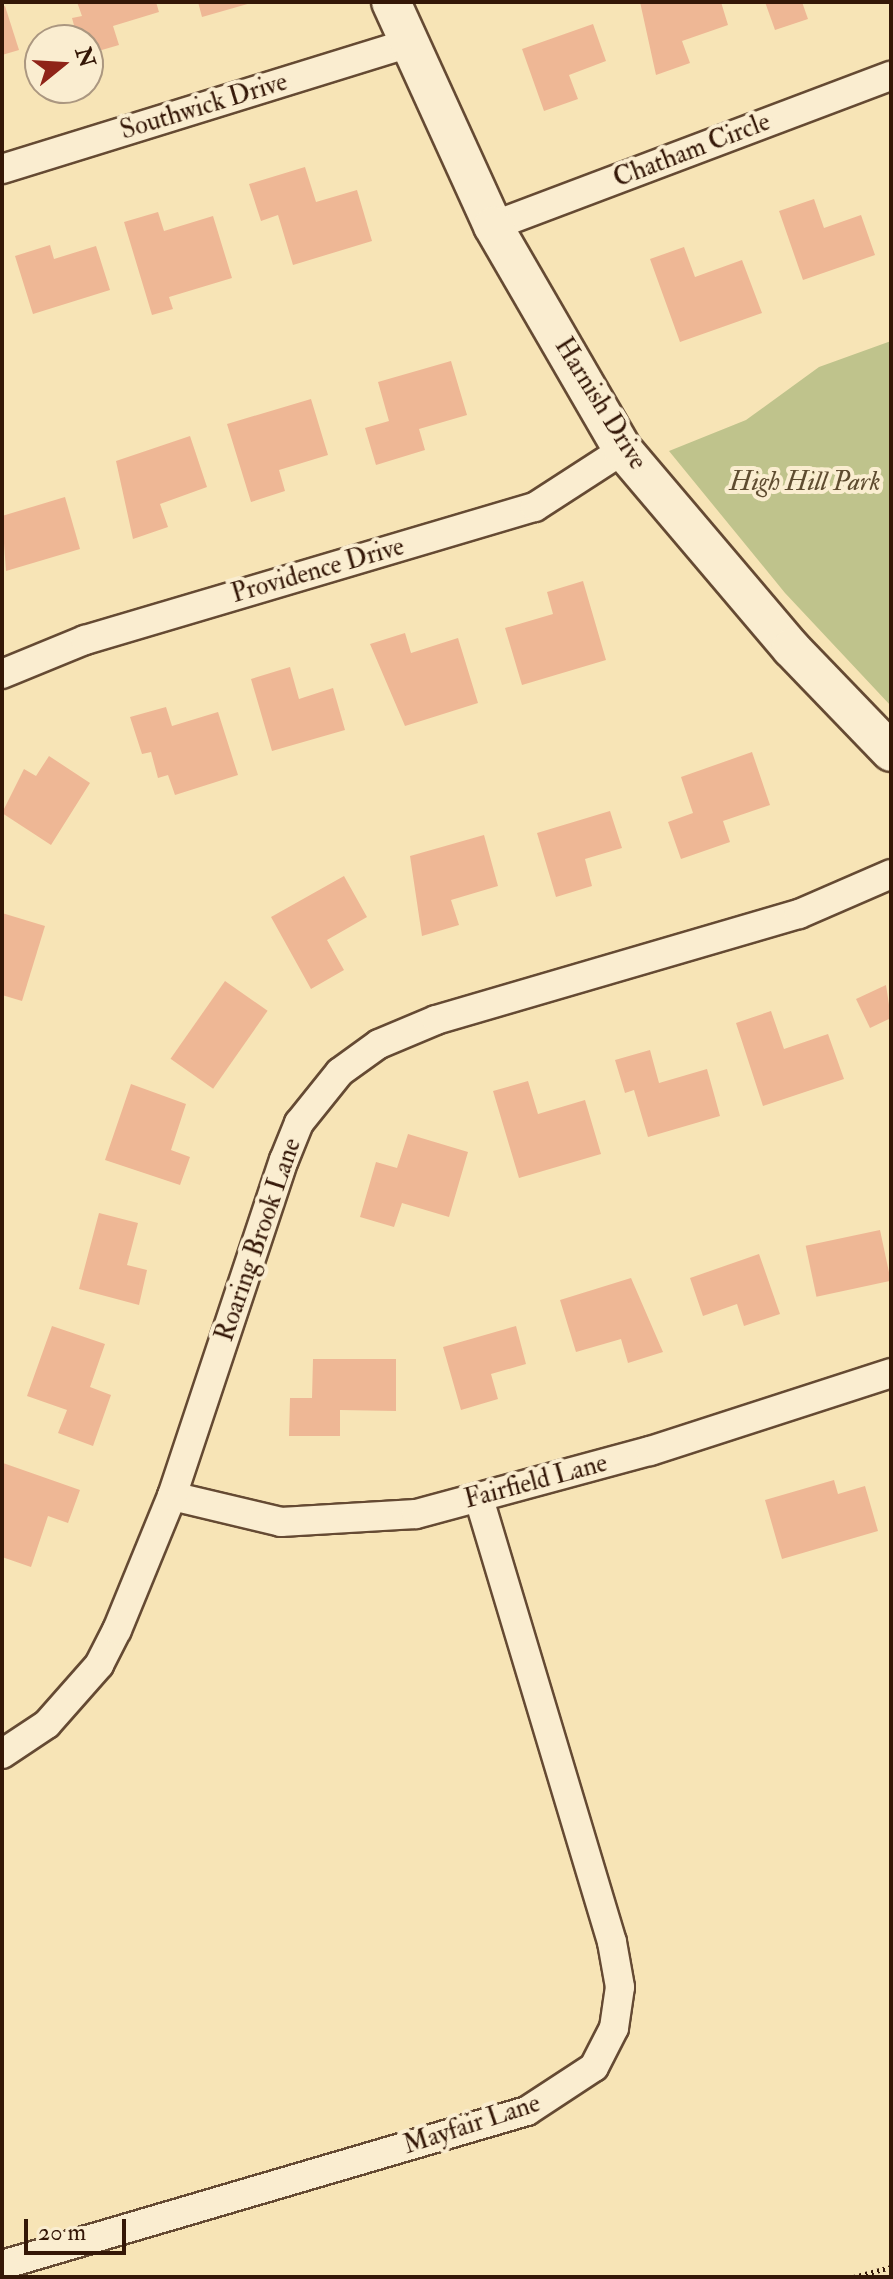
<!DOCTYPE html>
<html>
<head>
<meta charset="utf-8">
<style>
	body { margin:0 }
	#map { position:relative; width:893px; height:2279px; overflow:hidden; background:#f7e4b6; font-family:"IM FELL Double Pica",serif }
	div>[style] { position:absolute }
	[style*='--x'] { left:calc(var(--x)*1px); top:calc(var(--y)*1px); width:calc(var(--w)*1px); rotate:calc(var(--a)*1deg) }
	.green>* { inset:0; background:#bfc38c }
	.building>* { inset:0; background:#eeb795; transform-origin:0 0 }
	.path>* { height:5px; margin-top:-2.5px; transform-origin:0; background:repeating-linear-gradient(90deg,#341707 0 2px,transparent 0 6px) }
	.roads { filter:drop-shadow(2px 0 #654a33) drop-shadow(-2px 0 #654a33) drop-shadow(0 2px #654a33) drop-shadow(0 -2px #654a33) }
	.street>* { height:28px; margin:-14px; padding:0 14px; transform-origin:14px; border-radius:14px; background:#faedd0 }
	.secondary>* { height:38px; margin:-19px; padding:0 19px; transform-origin:19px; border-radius:19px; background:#faedd0 }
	span { translate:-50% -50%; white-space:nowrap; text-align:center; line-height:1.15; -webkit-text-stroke:8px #faedd0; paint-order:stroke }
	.street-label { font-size:26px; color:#341707 }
	.park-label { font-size:26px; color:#5e4b2f; font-style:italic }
	.frame { position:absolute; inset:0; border:4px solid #341707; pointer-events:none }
	.north { position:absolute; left:24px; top:24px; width:80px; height:80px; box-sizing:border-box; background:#faedd0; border:2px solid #ab9780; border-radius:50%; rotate:72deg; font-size:22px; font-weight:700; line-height:32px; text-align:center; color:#341707 }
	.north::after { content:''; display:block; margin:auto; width:28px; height:36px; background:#8f2418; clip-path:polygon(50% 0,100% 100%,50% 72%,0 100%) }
	.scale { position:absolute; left:24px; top:2219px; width:102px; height:36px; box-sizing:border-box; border:4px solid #341707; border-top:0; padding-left:10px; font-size:24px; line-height:28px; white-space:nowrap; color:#341707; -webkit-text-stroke:6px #faedd0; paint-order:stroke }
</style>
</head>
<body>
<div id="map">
	<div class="green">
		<div style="clip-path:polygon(891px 341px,891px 706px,785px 593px,669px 451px,746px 420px,819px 367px)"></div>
	</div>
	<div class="building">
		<div style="clip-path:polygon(77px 2px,156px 2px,159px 12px,113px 26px,119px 45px,88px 54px,88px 40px,78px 40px,72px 18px,82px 16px)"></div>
		<div style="clip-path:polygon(198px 2px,251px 2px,251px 3px,202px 17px)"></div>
		<div style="clip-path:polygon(640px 2px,721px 2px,728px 25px,682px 41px,690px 63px,656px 75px)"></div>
		<div style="clip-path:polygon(765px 2px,802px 2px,808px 19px,775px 30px)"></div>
		<div style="clip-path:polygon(5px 6px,19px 50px,2px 55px,2px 7px)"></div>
		<div style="clip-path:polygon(593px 24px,606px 61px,569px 75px,578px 99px,544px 111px,522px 49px)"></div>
		<div style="clip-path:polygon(305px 167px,316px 202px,357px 190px,372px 241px,293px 265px,278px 215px,261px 221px,249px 184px)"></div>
		<div style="clip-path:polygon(814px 199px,824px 228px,861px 215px,875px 255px,803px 280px,779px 211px)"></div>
		<div style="clip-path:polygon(158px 212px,164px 231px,213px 216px,232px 278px,169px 297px,173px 309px,152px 315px,124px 222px)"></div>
		<div style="clip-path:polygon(50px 245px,54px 259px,96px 246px,110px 290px,33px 314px,15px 256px)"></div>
		<div style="clip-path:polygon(684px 247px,695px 277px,742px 260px,762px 313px,680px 342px,650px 259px)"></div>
		<div style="clip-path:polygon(451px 361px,467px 415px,419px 429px,425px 450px,376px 465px,365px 428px,389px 421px,378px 382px)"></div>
		<div style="clip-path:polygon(311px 399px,328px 455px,279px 470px,285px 491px,251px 502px,227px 424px)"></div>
		<div style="clip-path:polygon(190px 436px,207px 487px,160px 504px,168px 527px,133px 539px,116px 461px)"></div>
		<div style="clip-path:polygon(65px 497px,80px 549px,6px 571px,2px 516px)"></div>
		<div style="clip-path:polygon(583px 581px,606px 660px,522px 685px,505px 628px,553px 614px,547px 592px)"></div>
		<div style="clip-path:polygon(405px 633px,411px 653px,458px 638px,478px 703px,405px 726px,370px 644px)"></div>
		<div style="clip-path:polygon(290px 667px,299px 699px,333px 688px,345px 730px,272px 751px,251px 679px)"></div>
		<div style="clip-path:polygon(166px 707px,172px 726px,218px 712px,238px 775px,175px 795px,168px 775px,158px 778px,151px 752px,142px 754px,130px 717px)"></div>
		<div style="clip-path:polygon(752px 752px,770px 805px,723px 821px,730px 842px,681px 859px,668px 822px,693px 813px,681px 777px)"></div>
		<div style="clip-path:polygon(49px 756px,90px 783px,51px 845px,2px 813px,24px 769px,36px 776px)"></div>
		<div style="clip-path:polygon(610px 811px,622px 848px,585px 859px,592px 886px,556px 897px,537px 833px)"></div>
		<div style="clip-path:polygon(484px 835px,498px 886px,451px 900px,459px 925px,422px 936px,410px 856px)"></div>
		<div style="clip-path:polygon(344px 876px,367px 917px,327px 940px,344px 970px,311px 989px,271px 917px)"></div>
		<div style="clip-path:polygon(2px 913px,45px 926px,22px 1001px,2px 995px)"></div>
		<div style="left:225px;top:981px;width:52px;height:95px;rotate:35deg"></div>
		<div style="clip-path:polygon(886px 985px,891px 1018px,870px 1028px,856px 999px)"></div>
		<div style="clip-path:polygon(771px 1011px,784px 1049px,828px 1034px,844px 1079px,763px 1106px,736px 1023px)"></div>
		<div style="clip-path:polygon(650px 1050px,659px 1083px,707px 1069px,720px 1116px,648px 1137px,634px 1090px,625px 1093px,615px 1060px)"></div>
		<div style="clip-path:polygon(528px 1081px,538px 1114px,585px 1100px,601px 1154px,519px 1178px,493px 1091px)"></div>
		<div style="clip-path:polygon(131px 1084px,186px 1104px,171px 1150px,190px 1157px,180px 1185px,105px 1160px)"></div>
		<div style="clip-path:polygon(408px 1134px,468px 1152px,449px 1217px,402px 1203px,394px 1227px,360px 1217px,376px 1162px,397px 1168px)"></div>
		<div style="clip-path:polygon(99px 1213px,138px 1223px,127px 1265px,147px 1270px,139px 1305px,79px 1289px)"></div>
		<div style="left:880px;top:1230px;width:52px;height:76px;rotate:78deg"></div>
		<div style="clip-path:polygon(759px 1254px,780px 1314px,744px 1326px,737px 1304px,703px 1316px,690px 1278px)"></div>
		<div style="clip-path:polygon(631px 1278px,663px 1352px,628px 1363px,621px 1339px,576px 1352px,560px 1300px)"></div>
		<div style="clip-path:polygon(52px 1326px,105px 1344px,90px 1387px,111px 1395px,93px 1446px,58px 1433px,67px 1410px,27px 1396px)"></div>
		<div style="clip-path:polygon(516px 1326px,526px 1364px,491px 1374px,498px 1399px,461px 1410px,443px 1347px)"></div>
		<div style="clip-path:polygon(313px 1359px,396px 1359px,396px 1411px,340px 1410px,340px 1436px,289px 1436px,290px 1398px,312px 1398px)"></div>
		<div style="clip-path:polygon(3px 1463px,80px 1490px,68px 1523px,48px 1516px,31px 1567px,2px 1557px)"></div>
		<div style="clip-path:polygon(834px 1480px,838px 1494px,865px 1486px,878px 1531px,782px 1559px,765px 1500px)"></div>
	</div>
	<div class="path">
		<div style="--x:854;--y:2277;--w:38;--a:-15"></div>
	</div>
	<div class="roads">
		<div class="street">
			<div style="--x:2;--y:169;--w:423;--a:-17.2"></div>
			<div style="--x:493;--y:226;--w:425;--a:-20.7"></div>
			<div style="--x:2;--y:674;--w:90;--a:-22.3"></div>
			<div style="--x:85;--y:640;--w:469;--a:-16.5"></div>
			<div style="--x:535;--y:507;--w:105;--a:-32.9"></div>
			<div style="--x:172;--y:1496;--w:112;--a:13.4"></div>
			<div style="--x:281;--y:1522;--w:135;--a:-3.4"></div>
			<div style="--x:416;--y:1514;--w:242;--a:-15.1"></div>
			<div style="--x:650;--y:1451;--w:253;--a:-17.9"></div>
			<div style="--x:2;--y:1754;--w:54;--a:-33.7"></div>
			<div style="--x:47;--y:1724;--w:79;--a:-48.6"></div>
			<div style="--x:99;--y:1665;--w:39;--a:-63"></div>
			<div style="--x:117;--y:1630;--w:145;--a:-67.7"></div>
			<div style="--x:172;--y:1496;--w:354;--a:-71.6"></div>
			<div style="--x:284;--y:1160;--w:40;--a:-68"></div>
			<div style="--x:299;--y:1123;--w:65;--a:-51.2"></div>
			<div style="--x:340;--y:1072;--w:48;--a:-35.7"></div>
			<div style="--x:379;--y:1044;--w:62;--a:-22.8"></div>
			<div style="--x:436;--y:1020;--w:378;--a:-16.3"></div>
			<div style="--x:799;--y:914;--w:100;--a:-23.5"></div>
			<div style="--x:2;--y:2265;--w:547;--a:-16.35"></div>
			<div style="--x:527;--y:2111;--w:80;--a:-33.3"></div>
			<div style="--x:594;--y:2067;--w:44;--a:-62.9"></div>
			<div style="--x:614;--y:2028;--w:41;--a:-81.7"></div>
			<div style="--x:620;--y:1987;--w:46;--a:-100.1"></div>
			<div style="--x:612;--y:1942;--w:463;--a:-106.7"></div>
		</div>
		<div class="secondary">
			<div style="--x:391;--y:2;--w:246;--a:65.5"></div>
			<div style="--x:493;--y:226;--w:259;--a:59.9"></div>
			<div style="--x:623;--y:450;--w:260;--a:49.7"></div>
			<div style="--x:791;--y:648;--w:144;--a:46.1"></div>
		</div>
	</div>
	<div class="street-label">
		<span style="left:204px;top:107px;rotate:-17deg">Southwick Drive</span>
		<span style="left:692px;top:151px;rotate:-21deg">Chatham Circle</span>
		<span style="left:600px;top:404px;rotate:58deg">Harnish Drive</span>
		<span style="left:318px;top:571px;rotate:-16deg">Providence Drive</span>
		<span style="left:259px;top:1240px;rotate:-71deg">Roaring Brook Lane</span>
		<span style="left:536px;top:1482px;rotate:-15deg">Fairfield Lane</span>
		<span style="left:472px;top:2125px;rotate:-18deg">Mayfair Lane</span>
	</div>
	<div class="park-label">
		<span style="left:805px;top:483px">High Hill Park</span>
	</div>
	<div class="frame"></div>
	<div class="north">N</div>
	<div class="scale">20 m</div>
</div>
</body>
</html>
